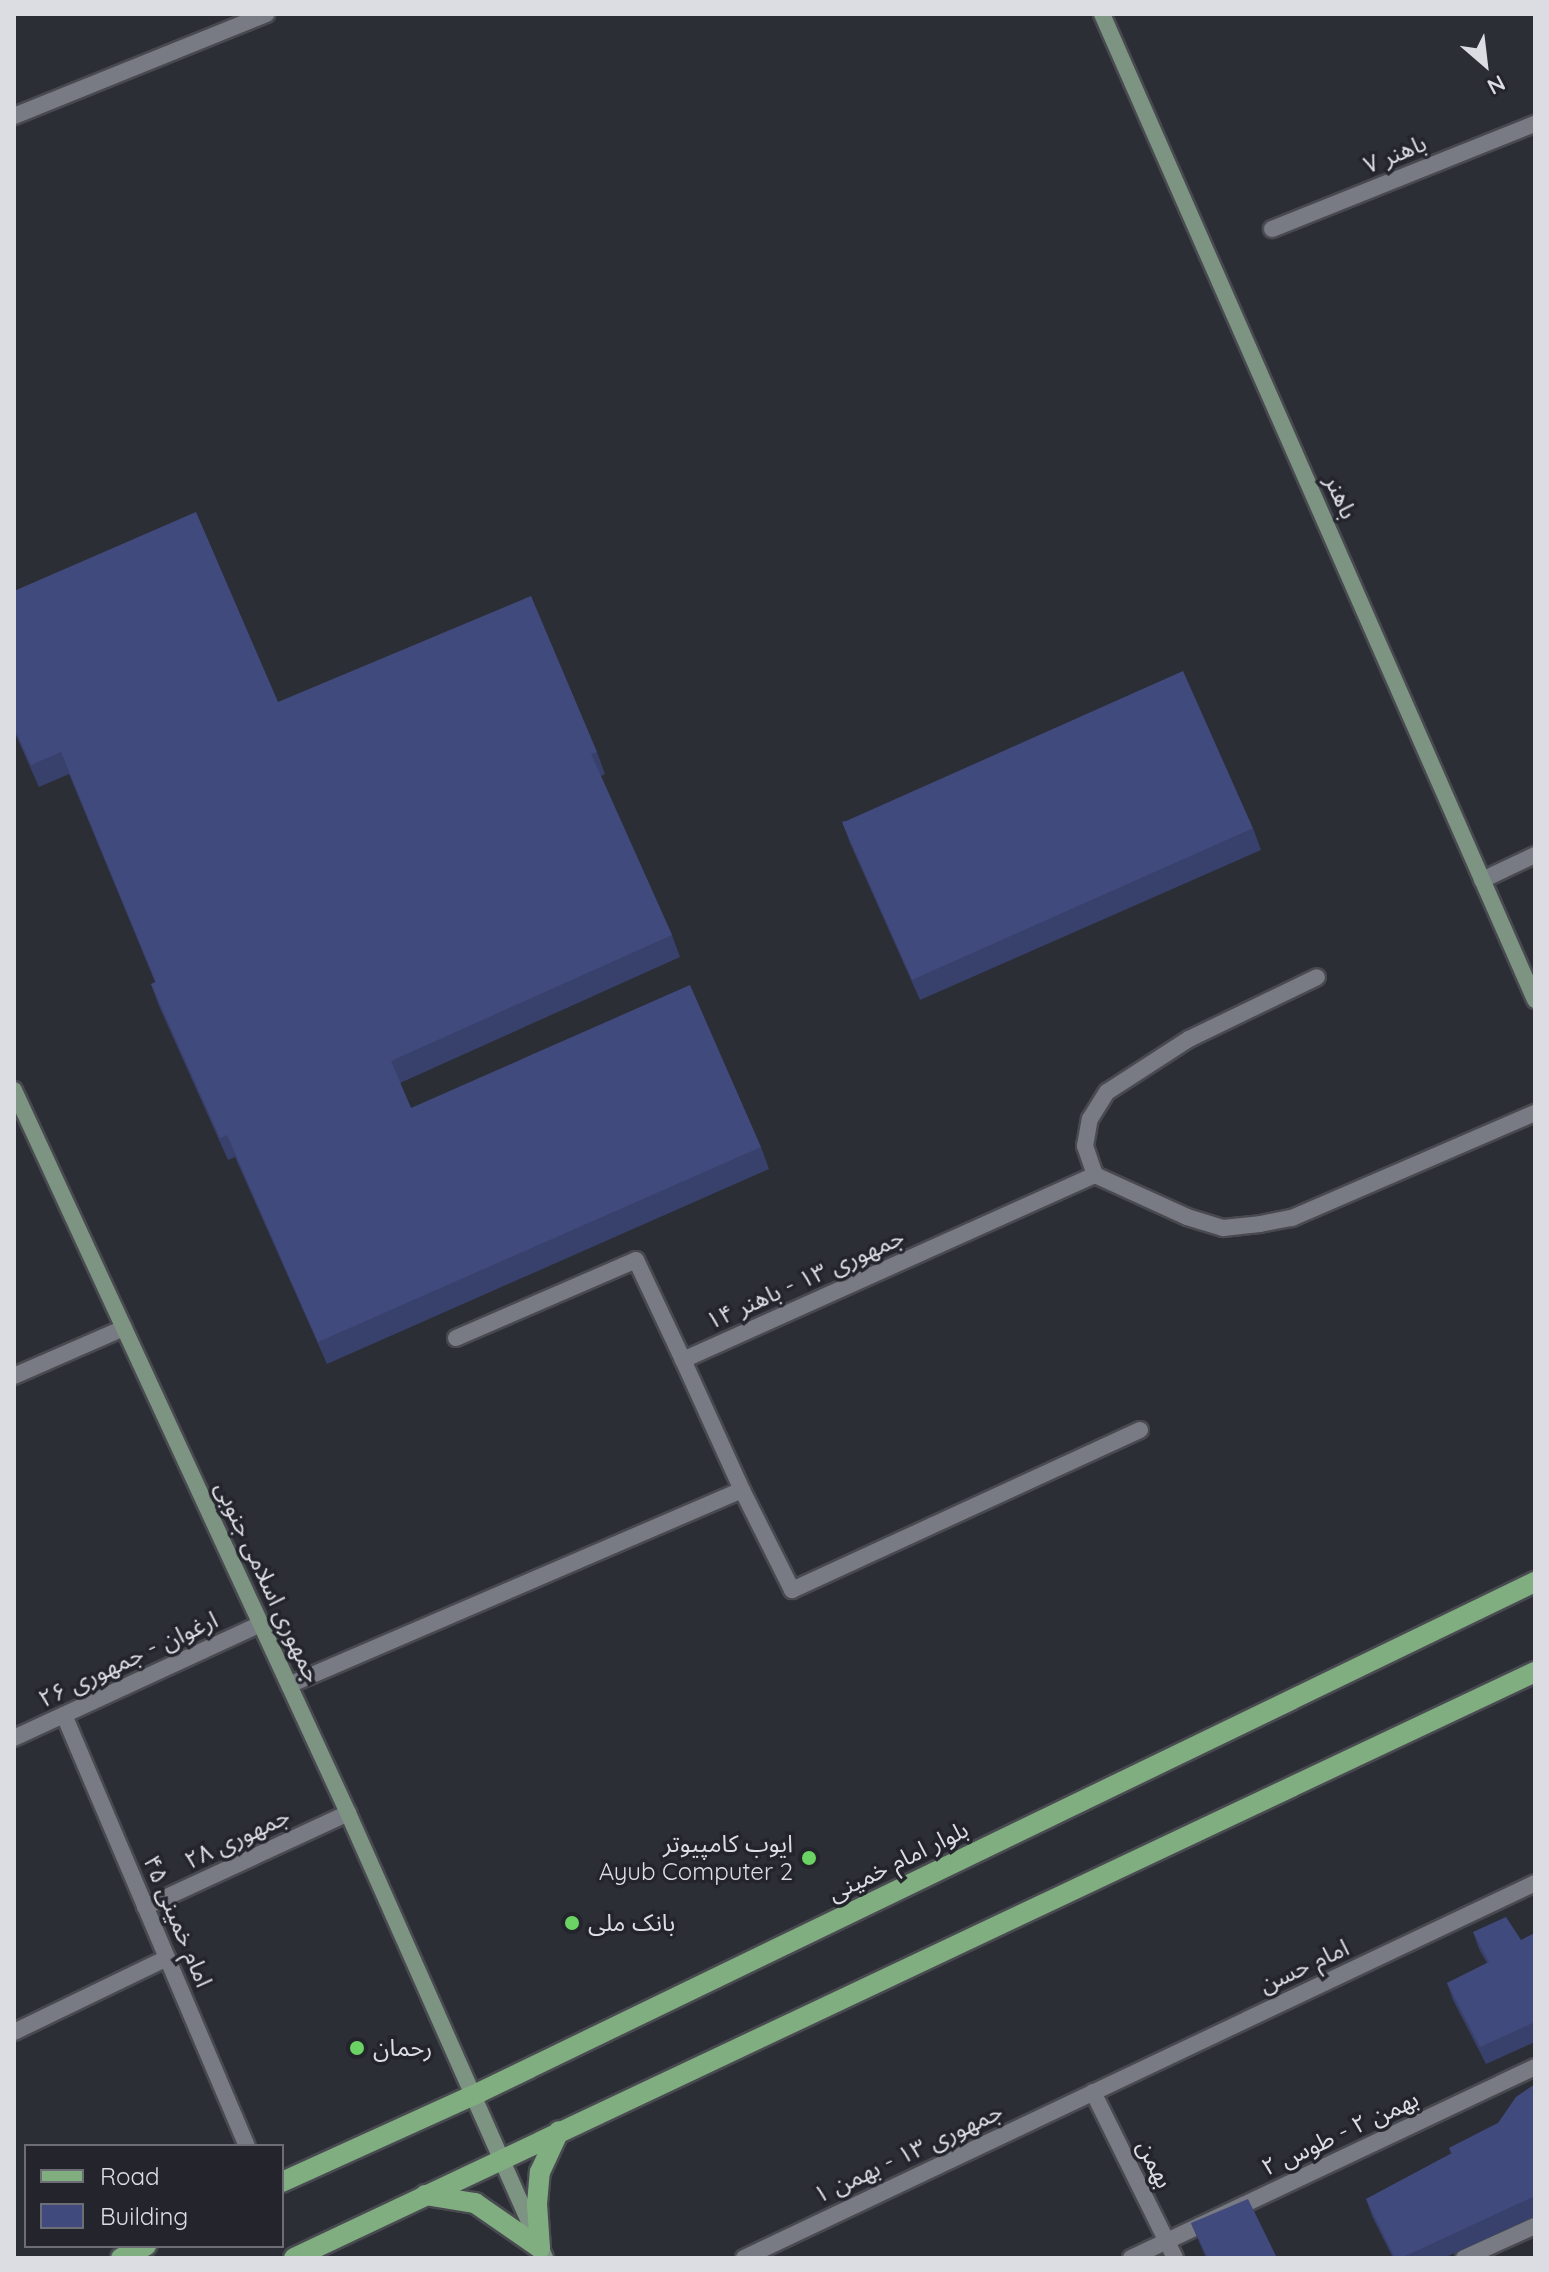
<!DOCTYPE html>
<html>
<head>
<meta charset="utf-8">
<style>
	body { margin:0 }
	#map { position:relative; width:1549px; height:2272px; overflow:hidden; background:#2c2e36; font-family:Quicksand,"Noto Sans Arabic",sans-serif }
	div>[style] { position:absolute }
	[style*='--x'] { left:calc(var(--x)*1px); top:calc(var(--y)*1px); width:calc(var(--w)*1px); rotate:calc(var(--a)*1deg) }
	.roads { filter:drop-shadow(2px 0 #484a50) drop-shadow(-2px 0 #484a50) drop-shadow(0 2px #484a50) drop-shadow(0 -2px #484a50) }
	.street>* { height:16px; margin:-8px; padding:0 8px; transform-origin:8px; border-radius:8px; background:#797b84 }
	.secondary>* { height:16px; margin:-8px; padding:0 8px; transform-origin:8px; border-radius:8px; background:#7d9482 }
	.primary>* { height:20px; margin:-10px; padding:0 10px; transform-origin:10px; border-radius:10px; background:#81ae81 }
	.wall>* { inset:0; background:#38406c }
	.building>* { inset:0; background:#414a7d; transform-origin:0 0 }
	.dots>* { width:22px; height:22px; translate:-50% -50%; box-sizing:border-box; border:4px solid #23242c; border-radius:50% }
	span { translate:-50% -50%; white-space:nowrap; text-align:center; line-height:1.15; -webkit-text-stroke:7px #23242c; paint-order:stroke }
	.street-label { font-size:24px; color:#dbdde2 }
	.poi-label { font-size:24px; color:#dbdde2 }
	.right { translate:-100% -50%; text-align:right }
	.left { translate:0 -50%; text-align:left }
	.frame { position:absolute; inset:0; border:16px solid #dbdde2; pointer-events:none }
	.legend { position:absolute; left:24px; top:2144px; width:260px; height:104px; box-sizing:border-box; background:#23242c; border:2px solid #6d6e75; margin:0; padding:10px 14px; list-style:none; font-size:24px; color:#dbdde2 }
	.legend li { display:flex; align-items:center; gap:16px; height:40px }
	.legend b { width:40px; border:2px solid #6d6e75 }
	.north { position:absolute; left:1445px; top:24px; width:80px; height:80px; -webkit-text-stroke:6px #23242c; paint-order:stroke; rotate:152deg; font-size:22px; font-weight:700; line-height:32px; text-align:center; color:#dbdde2 }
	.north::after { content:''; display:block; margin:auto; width:28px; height:36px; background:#dbdde2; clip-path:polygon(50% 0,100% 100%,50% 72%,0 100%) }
</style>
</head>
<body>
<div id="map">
	<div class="roads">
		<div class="street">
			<div style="--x:14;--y:116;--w:272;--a:-22"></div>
			<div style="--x:1272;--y:229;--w:283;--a:-21.8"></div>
			<div style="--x:1482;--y:880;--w:59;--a:-25.3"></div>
			<div style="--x:1095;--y:1175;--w:31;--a:-109"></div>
			<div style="--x:1085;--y:1146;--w:27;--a:-80"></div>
			<div style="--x:1090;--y:1119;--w:32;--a:-58"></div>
			<div style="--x:1107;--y:1092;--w:98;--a:-32.9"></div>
			<div style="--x:1189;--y:1039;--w:142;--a:-25.8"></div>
			<div style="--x:456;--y:1338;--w:196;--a:-23.4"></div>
			<div style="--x:636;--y:1260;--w:110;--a:64.8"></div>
			<div style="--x:14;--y:1376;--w:120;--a:-23.6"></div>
			<div style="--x:742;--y:1490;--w:112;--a:63.4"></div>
			<div style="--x:792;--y:1590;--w:383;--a:-24.7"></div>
			<div style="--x:289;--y:1685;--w:493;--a:-23.3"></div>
			<div style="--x:742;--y:1490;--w:143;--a:-114.4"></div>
			<div style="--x:683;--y:1360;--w:452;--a:-24.2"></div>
			<div style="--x:1095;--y:1175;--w:101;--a:24.5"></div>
			<div style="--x:1187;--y:1217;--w:38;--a:17"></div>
			<div style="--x:1223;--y:1228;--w:37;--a:-6"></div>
			<div style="--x:1260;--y:1224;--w:33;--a:-11"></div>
			<div style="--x:1292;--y:1218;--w:265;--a:-23.4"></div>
			<div style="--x:64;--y:1715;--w:468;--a:67"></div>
			<div style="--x:14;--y:1738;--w:272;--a:-24.8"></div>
			<div style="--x:145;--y:1907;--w:224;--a:-24.8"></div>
			<div style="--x:14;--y:2032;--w:170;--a:-25.8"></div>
			<div style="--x:1093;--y:2092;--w:185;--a:63.7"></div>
			<div style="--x:744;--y:2258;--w:875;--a:-25.36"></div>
			<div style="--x:1131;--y:2258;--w:447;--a:-25.3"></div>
			<div style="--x:1464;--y:2258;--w:78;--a:-24.3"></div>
		</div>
		<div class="secondary">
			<div style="--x:1102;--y:14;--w:1077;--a:66.29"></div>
			<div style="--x:14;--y:1090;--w:796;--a:65.2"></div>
			<div style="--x:348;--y:1813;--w:487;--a:66.1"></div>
		</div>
		<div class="primary">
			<div style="--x:282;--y:2182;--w:209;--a:-24.4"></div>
			<div style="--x:472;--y:2096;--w:1181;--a:-25.81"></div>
			<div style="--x:425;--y:2195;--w:51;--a:9.1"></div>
			<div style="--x:475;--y:2203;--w:79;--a:34.7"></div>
			<div style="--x:540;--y:2248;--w:44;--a:-93.9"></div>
			<div style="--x:537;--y:2204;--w:32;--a:-85"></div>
			<div style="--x:540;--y:2172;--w:45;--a:-65.1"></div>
			<div style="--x:121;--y:2258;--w:28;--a:-26"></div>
			<div style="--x:294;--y:2258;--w:1372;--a:-25.28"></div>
		</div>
	</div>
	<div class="wall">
		<div style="clip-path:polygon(14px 591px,278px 702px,597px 752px,605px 774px,601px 776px,672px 935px,680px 957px,400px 1083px,411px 1108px,761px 1147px,769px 1169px,327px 1364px,235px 1157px,228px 1160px,159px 1006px,151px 984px,155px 982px,69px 774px,39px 787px,14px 731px)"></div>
		<div style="clip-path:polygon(842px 821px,1253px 828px,1261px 850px,920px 1000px,850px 843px)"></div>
		<div style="clip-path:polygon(1473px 1932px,1521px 1940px,1535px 1933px,1535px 2042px,1486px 2064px,1453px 2000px,1447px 1983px,1487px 1963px,1479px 1949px)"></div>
		<div style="clip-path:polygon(1535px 2084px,1535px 2216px,1444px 2258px,1393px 2258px,1372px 2216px,1366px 2199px,1451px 2154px,1449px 2148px,1498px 2123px)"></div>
		<div style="clip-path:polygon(1191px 2223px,1277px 2258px,1206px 2258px)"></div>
	</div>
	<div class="building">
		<div style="clip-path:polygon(196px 512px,278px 702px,531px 596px,597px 752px,591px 754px,672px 935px,391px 1061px,411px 1108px,690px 985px,761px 1147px,318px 1342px,227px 1135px,220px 1138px,151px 984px,156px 982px,61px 752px,31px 765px,14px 727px,14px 591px)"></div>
		<div style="left:1183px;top:671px;width:172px;height:373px;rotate:66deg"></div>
		<div style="clip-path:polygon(1506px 1917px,1521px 1940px,1535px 1933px,1535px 2022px,1480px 2047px,1447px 1983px,1489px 1962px,1473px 1932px)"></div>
		<div style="clip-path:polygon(1535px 2084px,1535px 2196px,1401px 2258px,1395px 2258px,1366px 2199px,1452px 2153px,1449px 2148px,1498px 2123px,1516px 2097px)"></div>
		<div style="clip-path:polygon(1248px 2199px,1277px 2258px,1208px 2258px,1191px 2223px)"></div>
	</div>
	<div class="dots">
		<div style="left:809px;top:1858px;background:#6bd363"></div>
		<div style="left:572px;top:1923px;background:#6bd363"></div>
		<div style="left:357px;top:2048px;background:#6bd363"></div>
	</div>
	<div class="street-label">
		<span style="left:1395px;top:154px;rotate:-22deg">باهنر ۷</span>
		<span style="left:1341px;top:497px;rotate:66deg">باهنر</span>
		<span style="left:805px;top:1279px;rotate:-24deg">جمهوری ۱۳ - باهنر ۱۴</span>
		<span style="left:268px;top:1582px;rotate:65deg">جمهوری اسلامی جنوبی</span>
		<span style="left:128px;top:1659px;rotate:-25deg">ارغوان - جمهوری ۲۶</span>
		<span style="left:237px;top:1838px;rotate:-25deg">جمهوری ۲۸</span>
		<span style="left:898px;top:1861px;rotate:-26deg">بلوار امام خمینی</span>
		<span style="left:178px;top:1921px;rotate:67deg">امام خمینی ۴۵</span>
		<span style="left:1304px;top:1966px;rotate:-25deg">امام حسن</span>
		<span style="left:1340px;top:2133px;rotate:-25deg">بهمن ۲ - طوس ۲</span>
		<span style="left:908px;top:2153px;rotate:-25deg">جمهوری ۱۳ - بهمن ۱</span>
		<span style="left:1155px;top:2164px;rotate:64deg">بهمن</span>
	</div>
	<div class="poi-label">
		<span class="right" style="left:793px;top:1858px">ایوب کامپیوتر<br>Ayub Computer 2</span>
		<span class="left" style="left:588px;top:1923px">بانک ملی</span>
		<span class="left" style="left:373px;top:2048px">رحمان</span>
	</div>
	<div class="frame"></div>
	<ul class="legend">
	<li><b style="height:10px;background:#81ae81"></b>Road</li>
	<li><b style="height:22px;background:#414a7d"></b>Building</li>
	</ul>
	<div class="north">N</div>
</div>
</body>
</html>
